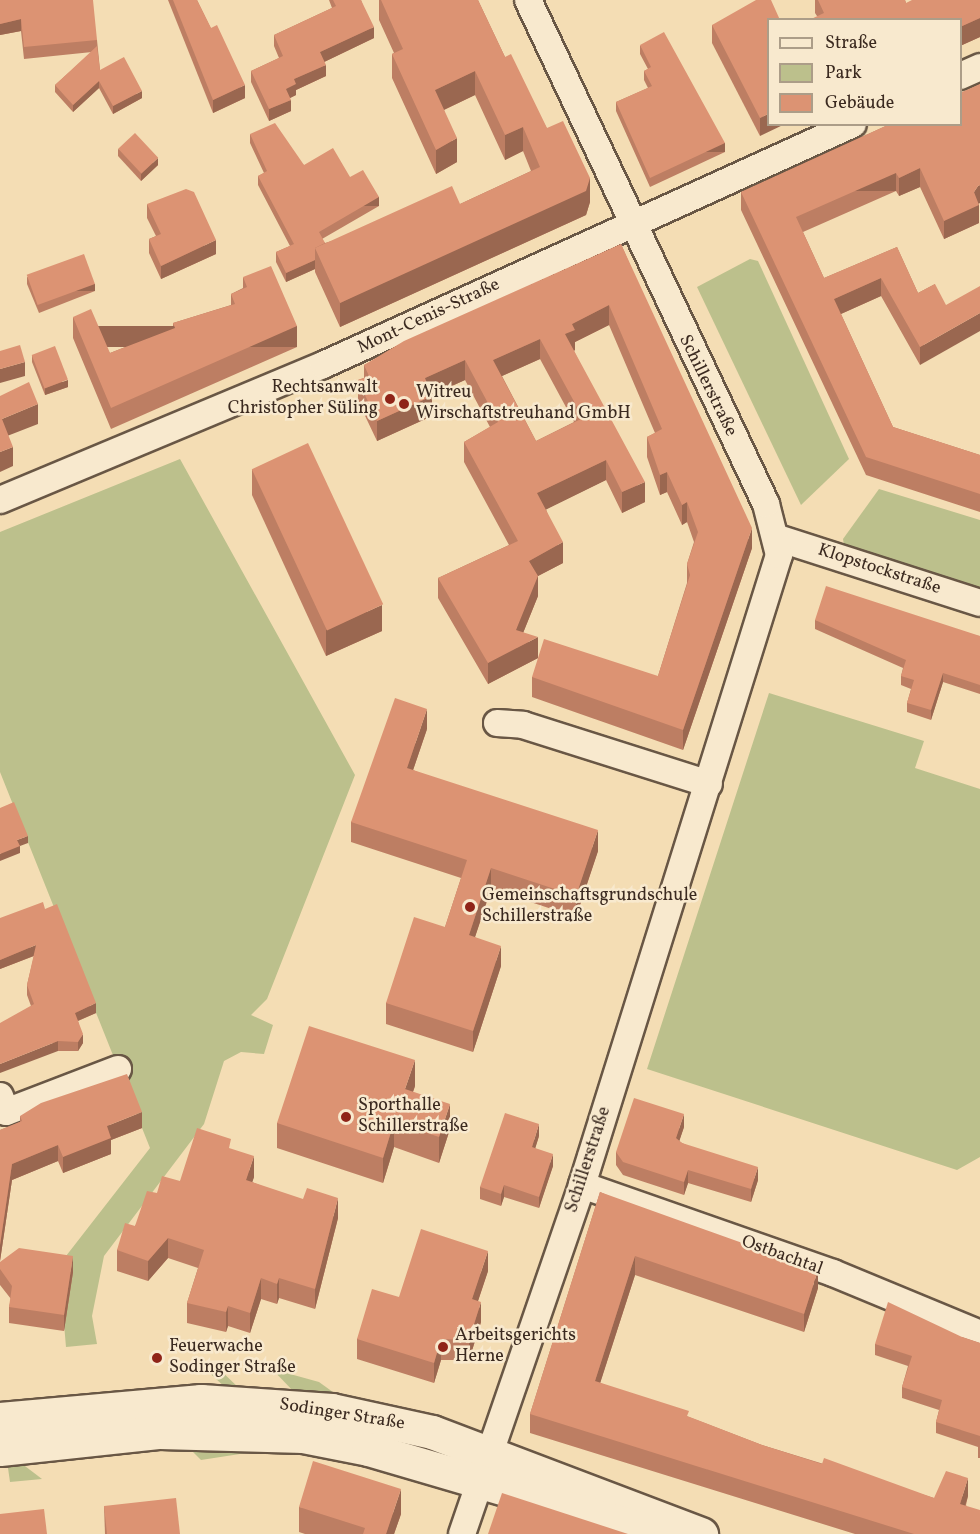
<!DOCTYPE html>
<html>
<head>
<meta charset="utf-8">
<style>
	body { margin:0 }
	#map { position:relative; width:980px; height:1534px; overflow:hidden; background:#f4ddb4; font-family:Vollkorn,serif }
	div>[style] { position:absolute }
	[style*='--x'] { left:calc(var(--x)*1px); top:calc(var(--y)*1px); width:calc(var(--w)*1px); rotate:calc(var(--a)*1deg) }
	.green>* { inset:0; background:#bcc08c }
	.roads { filter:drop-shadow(2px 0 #695745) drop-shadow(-2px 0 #695745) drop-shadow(0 2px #695745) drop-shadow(0 -2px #695745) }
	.street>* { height:26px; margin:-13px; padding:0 13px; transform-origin:13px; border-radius:13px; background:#f8e9ce }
	.secondary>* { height:33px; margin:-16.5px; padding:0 16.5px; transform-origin:16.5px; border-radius:16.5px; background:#f8e9ce }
	.wall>* { inset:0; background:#bd7e63 }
	.shaded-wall>* { inset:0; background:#9a6750; transform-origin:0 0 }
	.building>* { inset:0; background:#dc9373; transform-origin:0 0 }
	.dots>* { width:16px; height:16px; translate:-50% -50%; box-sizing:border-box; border:3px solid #f8e9ce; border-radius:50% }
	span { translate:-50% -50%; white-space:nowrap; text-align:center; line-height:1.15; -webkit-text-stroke:5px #f8e9ce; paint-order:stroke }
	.street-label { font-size:18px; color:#3b2a20 }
	.poi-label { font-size:18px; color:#3b2a20 }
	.right { translate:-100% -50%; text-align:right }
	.left { translate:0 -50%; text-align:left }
	.legend { position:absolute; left:767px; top:18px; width:195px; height:108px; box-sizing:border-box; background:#f8e9ce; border:2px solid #ac9d88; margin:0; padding:8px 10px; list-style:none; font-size:18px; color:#3b2a20 }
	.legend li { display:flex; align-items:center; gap:12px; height:30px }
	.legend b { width:30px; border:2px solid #ac9d88 }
</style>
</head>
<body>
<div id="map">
	<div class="green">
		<div style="clip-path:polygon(750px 259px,758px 261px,849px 459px,801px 505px,697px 287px)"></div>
		<div style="clip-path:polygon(180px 459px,355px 775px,267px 999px,251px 1015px,273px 1025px,264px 1054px,241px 1052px,224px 1061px,204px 1124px,104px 1256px,92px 1316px,97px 1344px,66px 1347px,59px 1265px,150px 1148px,0 772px,0 532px)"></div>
		<div style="clip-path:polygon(879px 489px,980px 520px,980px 588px,844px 545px,843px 539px)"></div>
		<div style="clip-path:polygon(769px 693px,924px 741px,915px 768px,980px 789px,980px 1157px,957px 1170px,647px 1069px)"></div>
		<div style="clip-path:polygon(203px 1367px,217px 1367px,241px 1390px,227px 1389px)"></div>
		<div style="clip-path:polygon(272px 1369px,319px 1382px,337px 1395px,295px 1393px)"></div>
		<div style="clip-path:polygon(186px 1445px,259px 1451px,201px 1460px)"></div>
		<div style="clip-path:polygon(17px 1460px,42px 1479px,10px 1482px,7px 1461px)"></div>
	</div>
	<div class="roads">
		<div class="street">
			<div style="--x:960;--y:76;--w:22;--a:-24"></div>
			<div style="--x:0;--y:500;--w:350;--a:-22.7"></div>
			<div style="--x:323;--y:365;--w:582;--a:-24.45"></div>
			<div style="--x:778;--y:538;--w:212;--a:17.8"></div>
			<div style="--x:497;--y:723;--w:26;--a:4"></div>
			<div style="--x:523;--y:725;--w:195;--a:17.6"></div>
			<div style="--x:0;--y:1096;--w:17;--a:69"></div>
			<div style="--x:6;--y:1112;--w:120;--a:-21"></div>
			<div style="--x:582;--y:1185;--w:266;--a:19.3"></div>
			<div style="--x:833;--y:1273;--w:159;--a:22.5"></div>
			<div style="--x:462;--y:1534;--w:369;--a:-71"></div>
			<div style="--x:582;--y:1185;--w:660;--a:-72.64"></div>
			<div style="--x:779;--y:555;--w:53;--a:-104.3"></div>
			<div style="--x:766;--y:504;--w:557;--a:-115.28"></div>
		</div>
		<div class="secondary">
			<div style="--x:0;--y:1419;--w:202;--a:-5.1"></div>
			<div style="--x:201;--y:1401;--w:131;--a:3.9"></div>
			<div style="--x:332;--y:1410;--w:102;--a:12.4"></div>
			<div style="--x:432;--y:1432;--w:288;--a:20.8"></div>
			<div style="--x:0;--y:1449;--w:161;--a:-6.1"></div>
			<div style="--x:160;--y:1432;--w:143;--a:1.6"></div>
			<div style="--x:303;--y:1436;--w:66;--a:11.3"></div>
			<div style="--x:368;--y:1449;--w:281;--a:16.3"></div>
		</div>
	</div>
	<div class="wall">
		<div style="clip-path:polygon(0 0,97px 40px,100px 70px,142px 98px,113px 114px,99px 88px,73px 112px,55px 92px,55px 85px,92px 52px,24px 59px,21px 31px,0 35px)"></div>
		<div style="clip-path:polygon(168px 0,197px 0,245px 98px,213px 113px)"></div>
		<div style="clip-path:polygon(329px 0,361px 0,374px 38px,324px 62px,326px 76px,296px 90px,296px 95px,290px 98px,291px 111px,269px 121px,251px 82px,251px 71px,279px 58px,274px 46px,274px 35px,332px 8px)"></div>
		<div style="clip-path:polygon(379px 0,478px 0,505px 57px,590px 202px,586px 215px,340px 327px,315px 272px,315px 269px,286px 282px,276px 262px,276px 252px,290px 246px,258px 185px,258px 176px,264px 173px,250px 143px,250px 134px,304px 165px,350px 177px,379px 206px,322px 239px,325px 243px,460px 204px,531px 171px,523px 151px,505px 160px,475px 95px,444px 110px,457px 162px,436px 174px,392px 78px,392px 54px,394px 53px,379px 20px)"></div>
		<div style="clip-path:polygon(815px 0,905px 0,906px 3px,980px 0,980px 37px,960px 46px,960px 20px,817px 16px,815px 13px)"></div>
		<div style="clip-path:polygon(780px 20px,760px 136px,712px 43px,712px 25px)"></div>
		<div style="clip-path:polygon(640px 45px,725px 152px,650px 187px,616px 111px,616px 102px,648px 88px,644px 80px,644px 71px,648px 69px,640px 54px)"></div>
		<div style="clip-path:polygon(890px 124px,979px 204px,979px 223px,944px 239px,920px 187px,899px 196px,896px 191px,803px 232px,824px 278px,897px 247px,918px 293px,935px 284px,920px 365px,881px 296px,841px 314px,893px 427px,980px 455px,980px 512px,866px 475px,741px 210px,741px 192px)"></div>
		<div style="clip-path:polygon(118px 149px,158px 165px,141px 181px,118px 156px)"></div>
		<div style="clip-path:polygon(147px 204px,216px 254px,161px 279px,149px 253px,149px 239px,156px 236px,147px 218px)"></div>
		<div style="clip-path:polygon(evenodd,621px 244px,752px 548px,683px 750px,532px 697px,532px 677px,658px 676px,687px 583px,687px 564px,694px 542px,687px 522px,682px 525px,667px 492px,660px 495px,647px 457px,647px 437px,655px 433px,609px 325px,575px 342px,575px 350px,574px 351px,645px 502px,622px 513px,606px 480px,546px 509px,563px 563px,538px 576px,538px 596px,523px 633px,538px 658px,488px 684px,438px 598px,438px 578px,509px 545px,464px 462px,464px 442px,490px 427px,465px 380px,432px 395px,432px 416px,377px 441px,358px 401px,358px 380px,364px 378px,364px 365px,621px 244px,540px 359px,574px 422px,536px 441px,502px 376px,540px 359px)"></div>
		<div style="clip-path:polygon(27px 277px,95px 291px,39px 313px,27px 284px)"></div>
		<div style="clip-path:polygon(243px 277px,297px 347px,111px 429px,73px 338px,73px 317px,110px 353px,173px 328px,173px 323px,231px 305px,231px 294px,243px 288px)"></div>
		<div style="clip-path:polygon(32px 355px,68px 387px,45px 395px,32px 362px)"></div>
		<div style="clip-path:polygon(252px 469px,382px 631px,326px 656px,252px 495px)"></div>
		<div style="clip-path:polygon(815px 620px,980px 636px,980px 704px,980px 694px,943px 682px,931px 720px,907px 712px,907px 703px,911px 689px,901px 685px,901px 676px,903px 668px,815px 629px)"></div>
		<div style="clip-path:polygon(427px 729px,413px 770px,598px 851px,576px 917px,491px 889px,475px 937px,501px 966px,473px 1052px,386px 1024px,386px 1003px,445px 927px,461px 878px,351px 842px,351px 822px)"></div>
		<div style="clip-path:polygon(0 918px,96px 1013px,78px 1021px,83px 1043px,78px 1051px,58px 1051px,31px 1006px,27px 995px,27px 985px,34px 956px,0 969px)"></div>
		<div style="clip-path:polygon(415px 1086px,413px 1092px,450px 1129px,439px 1163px,394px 1147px,383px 1183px,277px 1148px,277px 1123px)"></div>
		<div style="clip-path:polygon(20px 1116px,142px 1128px,111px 1140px,111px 1154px,63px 1173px,58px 1161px,12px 1180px,0 1261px,0 1130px,20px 1122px)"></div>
		<div style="clip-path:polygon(684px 1127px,679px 1141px,682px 1143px,758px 1180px,751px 1202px,688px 1183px,684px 1195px,623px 1175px,616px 1165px,616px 1152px)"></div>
		<div style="clip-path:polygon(539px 1136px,535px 1148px,553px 1166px,539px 1208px,504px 1197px,501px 1206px,480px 1199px,480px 1187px)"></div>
		<div style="clip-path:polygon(231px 1149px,254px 1177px,252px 1182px,338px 1218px,315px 1309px,279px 1298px,277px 1304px,261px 1299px,250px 1333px,228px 1326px,226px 1332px,187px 1323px,187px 1303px,198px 1268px,168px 1258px,148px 1281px,117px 1271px,117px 1250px,135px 1226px,157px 1193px,180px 1181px)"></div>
		<div style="clip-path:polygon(600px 1192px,818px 1288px,804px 1332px,635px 1275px,600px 1383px,762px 1445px,934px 1498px,968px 1496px,966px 1505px,980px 1534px,855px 1534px,530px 1433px,530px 1414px)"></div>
		<div style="clip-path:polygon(0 1262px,73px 1272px,64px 1331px,9px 1323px,9px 1307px,11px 1299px,0 1285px)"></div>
		<div style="clip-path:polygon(488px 1271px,478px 1301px,481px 1322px,469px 1360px,441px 1360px,434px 1383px,357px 1359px,357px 1339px,399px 1297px)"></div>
		<div style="clip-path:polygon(962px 1337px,980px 1343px,980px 1458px,978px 1458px,978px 1447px,936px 1433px,936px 1422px,939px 1410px,902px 1398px,902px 1387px,908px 1366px,875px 1355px,875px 1344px)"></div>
		<div style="clip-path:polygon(104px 1506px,180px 1534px,105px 1534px)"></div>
		<div style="clip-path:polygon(299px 1507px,401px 1514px,394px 1534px,305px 1534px,299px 1532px)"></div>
	</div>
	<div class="shaded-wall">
		<div style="clip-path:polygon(980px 18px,980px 37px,960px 46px,960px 27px)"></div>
		<div style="clip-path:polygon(21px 19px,21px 31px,0 35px,0 24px)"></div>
		<div style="clip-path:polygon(374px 27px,374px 38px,320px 64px,320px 52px)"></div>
		<div style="clip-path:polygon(326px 65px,326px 76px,296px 90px,296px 95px,286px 100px,286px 89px,294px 79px)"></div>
		<div style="clip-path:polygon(475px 71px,475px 95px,435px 114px,435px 90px)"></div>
		<div style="clip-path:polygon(99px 81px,99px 88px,73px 112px,73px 105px)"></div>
		<div style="clip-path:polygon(245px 85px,245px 98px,213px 113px,213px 100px)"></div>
		<div style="clip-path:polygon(142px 91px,142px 98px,113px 114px,113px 106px)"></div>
		<div style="clip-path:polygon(291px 100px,291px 111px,269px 121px,269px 109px)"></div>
		<div style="clip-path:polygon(768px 114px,768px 124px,785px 124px,760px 136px,760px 118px)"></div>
		<div style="clip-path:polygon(523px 127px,523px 151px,505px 160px,505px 135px)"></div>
		<div style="clip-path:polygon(457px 138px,457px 162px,436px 174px,436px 150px)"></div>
		<div style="left:725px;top:143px;width:9px;height:83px;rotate:90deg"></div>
		<div style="clip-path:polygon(158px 158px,158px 165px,141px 181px,141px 174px)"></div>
		<div style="clip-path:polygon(920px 168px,920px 187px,899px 196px,899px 178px)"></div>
		<div style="left:896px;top:173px;width:18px;height:109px;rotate:90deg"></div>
		<div style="clip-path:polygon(590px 178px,590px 202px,586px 215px,340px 327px,340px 303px)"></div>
		<div style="clip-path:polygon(980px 185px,980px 203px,978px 204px,979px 205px,979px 223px,944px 239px,944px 221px,974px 192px,978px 186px)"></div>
		<div style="left:379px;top:197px;width:9px;height:69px;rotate:90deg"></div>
		<div style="clip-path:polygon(216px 240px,216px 254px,161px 279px,161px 266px)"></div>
		<div style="clip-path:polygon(315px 260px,315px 269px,286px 282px,286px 273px)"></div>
		<div style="clip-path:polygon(881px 278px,881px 296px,834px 317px,834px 299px)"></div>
		<div style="left:95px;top:284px;width:7px;height:60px;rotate:90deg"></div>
		<div style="clip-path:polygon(609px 305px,609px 325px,575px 342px,575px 350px,565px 355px,565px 334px,572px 324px)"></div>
		<div style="clip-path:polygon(980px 313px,980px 331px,920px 365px,920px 347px)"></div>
		<div style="left:297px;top:326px;width:21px;height:203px;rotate:90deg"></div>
		<div style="clip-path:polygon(540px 339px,540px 359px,493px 380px,493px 360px)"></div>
		<div style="clip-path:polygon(465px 360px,465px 380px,425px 398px,425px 378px)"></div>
		<div style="clip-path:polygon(25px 362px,25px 376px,0 383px,0 369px)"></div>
		<div style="clip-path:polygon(68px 380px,68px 387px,45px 395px,45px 388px)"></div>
		<div style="clip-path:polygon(432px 396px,432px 416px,377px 441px,377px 421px)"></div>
		<div style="clip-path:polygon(38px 404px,38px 424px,2px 438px,2px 419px)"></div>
		<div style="clip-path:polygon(13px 447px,13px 466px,0 472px,0 452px)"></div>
		<div style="clip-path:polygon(606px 460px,606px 480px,537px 514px,537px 493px)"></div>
		<div style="clip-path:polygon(667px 472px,667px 492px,660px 495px,660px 475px)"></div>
		<div style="clip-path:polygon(645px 482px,645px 502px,622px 513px,622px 492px)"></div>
		<div style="clip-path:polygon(687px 502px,687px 522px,682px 525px,682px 505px)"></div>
		<div style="clip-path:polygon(752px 528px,752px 548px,683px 750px,683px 730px)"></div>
		<div style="clip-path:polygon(563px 542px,563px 563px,538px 576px,538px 596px,517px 648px,538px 637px,538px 658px,488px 684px,488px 663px,516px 630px,529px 561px)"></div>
		<div style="clip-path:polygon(382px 605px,382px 631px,326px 656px,326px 630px)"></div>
		<div style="clip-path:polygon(943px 673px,943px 682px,931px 720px,931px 710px)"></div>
		<div style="clip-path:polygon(427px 709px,427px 729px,407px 788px,407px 768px)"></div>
		<div style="clip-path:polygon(598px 830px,598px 851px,576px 917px,576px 896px)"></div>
		<div style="clip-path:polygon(28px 836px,28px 843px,20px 846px,20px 853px,0 861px,0 854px,17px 840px)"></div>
		<div style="clip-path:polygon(491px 868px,491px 889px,469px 955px,469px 935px)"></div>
		<div style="clip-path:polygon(36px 945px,36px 955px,0 969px,0 960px)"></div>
		<div style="clip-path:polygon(501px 946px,501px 966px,473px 1052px,473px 1031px)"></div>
		<div style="clip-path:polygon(96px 1003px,96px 1013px,75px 1022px,75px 1013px)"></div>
		<div style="clip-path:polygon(83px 1034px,83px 1043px,78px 1051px,78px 1042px)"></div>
		<div style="clip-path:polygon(58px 1041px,58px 1051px,0 1073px,0 1064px)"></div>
		<div style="clip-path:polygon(415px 1060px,415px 1086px,405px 1114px,405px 1089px)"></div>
		<div style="clip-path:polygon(450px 1104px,450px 1129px,439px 1163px,439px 1137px)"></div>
		<div style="clip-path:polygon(142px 1112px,142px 1128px,111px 1140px,111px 1154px,63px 1173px,63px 1157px,107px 1126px)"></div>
		<div style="clip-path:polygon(684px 1114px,684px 1127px,676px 1151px,676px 1138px)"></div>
		<div style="clip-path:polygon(394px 1122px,394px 1147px,383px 1183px,383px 1158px)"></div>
		<div style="clip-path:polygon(539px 1124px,539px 1136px,532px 1159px,532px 1147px)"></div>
		<div style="clip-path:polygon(58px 1145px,58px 1161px,12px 1180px,0 1261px,0 1245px,12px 1164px)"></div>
		<div style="clip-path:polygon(553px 1154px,553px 1166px,539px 1208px,539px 1197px)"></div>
		<div style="clip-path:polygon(254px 1156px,254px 1177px,246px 1201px,246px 1180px)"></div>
		<div style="clip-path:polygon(758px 1167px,758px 1180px,751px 1202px,751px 1189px)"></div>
		<div style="clip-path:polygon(688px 1170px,688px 1183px,684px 1195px,684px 1182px)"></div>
		<div style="clip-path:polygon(504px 1185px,504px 1197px,501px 1206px,501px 1194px)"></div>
		<div style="clip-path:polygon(338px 1198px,338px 1218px,315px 1309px,315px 1289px)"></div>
		<div style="clip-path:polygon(168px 1238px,168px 1258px,148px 1281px,148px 1261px)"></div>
		<div style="clip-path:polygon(488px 1251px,488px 1271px,472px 1319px,472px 1299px)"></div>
		<div style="clip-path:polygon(73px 1256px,73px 1272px,64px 1331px,64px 1315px)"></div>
		<div style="clip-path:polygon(635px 1256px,635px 1275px,595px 1399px,595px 1381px)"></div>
		<div style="clip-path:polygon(818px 1270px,818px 1288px,804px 1332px,804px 1314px)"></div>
		<div style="clip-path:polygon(261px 1278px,261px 1299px,250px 1333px,250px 1313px)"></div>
		<div style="clip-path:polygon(279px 1278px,279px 1298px,277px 1304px,277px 1284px)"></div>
		<div style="clip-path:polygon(481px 1302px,481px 1322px,469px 1360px,469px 1340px)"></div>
		<div style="clip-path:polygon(228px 1306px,228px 1326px,226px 1332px,226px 1312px)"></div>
		<div style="clip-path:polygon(441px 1339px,441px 1360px,434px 1383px,434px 1363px)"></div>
		<div style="clip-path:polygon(968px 1478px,968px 1496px,960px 1522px,960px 1504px)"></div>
		<div style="clip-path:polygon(401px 1489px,401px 1514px,394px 1534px,386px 1534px)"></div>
	</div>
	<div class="building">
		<div style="clip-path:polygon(0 0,93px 0,97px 40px,24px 47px,21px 19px,0 24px)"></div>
		<div style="clip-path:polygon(173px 0,197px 0,211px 28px,217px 25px,245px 85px,213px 100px)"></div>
		<div style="clip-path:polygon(333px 0,361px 0,374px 27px,320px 52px,326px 65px,294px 79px,296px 84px,286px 89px,291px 100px,269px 109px,251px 71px,283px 56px,274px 35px,336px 6px)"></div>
		<div style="clip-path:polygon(381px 0,478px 0,505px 57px,511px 54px,547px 128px,563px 121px,590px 178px,586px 191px,340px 303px,315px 248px,452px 186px,460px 204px,540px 167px,523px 127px,505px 135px,475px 71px,435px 90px,457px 138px,436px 150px,392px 54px,403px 49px)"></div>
		<div style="clip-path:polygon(756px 0,771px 0,780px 20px,768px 20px,768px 114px,760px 118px,712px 25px)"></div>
		<div style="clip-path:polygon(818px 0,905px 0,906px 3px,912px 0,980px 0,980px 18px,960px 27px,960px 20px,809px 20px,824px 13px)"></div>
		<div style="clip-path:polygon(664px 32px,725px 143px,650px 178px,616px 102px,652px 86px,644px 71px,651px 67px,640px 45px)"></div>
		<div style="clip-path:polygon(97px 46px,100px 70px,124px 57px,142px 91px,113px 106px,99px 81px,73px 105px,55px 85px)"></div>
		<div style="clip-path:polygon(980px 84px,980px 185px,978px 186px,974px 192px,979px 205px,944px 221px,920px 168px,899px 178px,896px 173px,796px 217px,824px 278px,897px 247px,918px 293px,935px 284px,946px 305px,980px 286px,980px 313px,920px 347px,881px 278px,834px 299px,893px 427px,980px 455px,980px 494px,866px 457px,741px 192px,890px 124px,960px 124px,960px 93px)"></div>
		<div style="clip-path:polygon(275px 123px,304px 165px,333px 148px,350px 177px,363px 170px,379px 197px,319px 232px,325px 243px,315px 248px,315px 260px,286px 273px,276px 252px,294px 244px,258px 176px,267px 171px,250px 134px)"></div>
		<div style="left:135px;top:133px;width:34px;height:23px;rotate:47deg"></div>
		<div style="clip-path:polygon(186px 189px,194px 192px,216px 240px,161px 266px,149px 239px,161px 234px,147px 204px)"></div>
		<div style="clip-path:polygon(evenodd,621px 244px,752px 528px,683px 730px,532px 677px,544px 639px,658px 676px,690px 575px,687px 564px,698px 532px,687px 502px,682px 505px,667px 472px,660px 475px,647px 437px,662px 429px,609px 305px,572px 324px,575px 330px,565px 334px,645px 482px,622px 492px,606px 460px,537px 493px,563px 542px,529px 561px,538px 576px,516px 630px,538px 637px,488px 663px,438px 578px,518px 541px,464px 442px,498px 422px,465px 360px,425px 378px,432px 396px,377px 421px,358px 380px,369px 376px,364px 365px,404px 341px,621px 244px,540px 339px,583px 418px,536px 441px,493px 360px,540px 339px)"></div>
		<div style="left:84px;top:254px;width:32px;height:61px;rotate:70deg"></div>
		<div style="clip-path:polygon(271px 266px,297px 326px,111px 408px,73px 317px,91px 309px,110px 353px,175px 328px,173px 323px,235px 304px,231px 294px,247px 287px,243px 277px)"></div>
		<div style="clip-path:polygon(20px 345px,25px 362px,0 369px,0 351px)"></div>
		<div style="left:55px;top:346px;width:36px;height:25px;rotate:69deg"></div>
		<div style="clip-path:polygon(29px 382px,38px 404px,2px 419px,13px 447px,0 452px,0 396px)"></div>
		<div style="left:308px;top:443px;width:178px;height:62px;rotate:65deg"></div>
		<div style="clip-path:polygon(826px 586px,980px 636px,980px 685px,943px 673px,931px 710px,907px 703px,914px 680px,901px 676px,906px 660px,815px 620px)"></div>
		<div style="clip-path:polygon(395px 698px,427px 709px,407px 768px,598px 830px,576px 896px,491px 868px,469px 935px,501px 946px,473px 1031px,386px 1003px,414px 917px,445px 927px,467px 860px,351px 822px)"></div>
		<div style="clip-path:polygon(14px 802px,28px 836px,17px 840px,20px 846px,0 854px,0 808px)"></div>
		<div style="clip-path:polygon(43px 902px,45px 909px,57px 904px,96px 1003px,75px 1013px,83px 1034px,78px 1042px,58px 1041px,0 1064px,0 1023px,34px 1004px,27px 985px,36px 945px,0 960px,0 918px)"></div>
		<div style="clip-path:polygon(309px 1026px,415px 1060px,405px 1089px,450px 1104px,439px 1137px,394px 1122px,383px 1158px,277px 1123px)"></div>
		<div style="clip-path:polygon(127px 1074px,142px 1112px,107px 1126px,111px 1138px,63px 1157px,58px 1145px,12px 1164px,0 1245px,0 1130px,22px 1121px,20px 1116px,41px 1103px)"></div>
		<div style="clip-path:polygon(634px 1098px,684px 1114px,676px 1138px,682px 1143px,758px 1167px,751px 1189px,688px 1170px,684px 1182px,623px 1162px,616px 1152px)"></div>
		<div style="clip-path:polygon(505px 1113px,539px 1124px,532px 1147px,553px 1154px,539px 1197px,504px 1185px,501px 1194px,480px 1187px)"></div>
		<div style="clip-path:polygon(197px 1128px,231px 1139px,229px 1148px,254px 1156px,246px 1180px,303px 1199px,307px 1188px,338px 1198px,315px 1289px,279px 1278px,277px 1284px,261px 1278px,250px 1313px,228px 1306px,226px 1312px,187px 1303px,204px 1250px,168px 1238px,148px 1261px,117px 1250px,125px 1223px,135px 1226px,147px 1191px,157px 1193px,162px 1176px,180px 1181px)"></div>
		<div style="clip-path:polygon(600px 1192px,818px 1270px,804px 1314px,635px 1256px,595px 1381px,689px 1411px,687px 1416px,762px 1445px,822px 1464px,824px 1458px,934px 1498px,946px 1471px,968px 1478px,960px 1504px,980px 1510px,980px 1534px,914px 1534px,530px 1414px)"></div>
		<div style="clip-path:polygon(421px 1229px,488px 1251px,472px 1299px,481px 1302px,469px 1340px,441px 1339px,434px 1363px,357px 1339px,372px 1289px,399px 1297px)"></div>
		<div style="clip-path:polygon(19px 1248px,73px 1256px,64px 1315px,9px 1307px,12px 1286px,0 1269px,0 1262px)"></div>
		<div style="clip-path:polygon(888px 1302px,962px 1337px,980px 1343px,980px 1436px,936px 1422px,942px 1400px,902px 1387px,912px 1356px,875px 1344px)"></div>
		<div style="clip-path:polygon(313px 1461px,401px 1489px,386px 1534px,363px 1534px,365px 1528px,299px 1507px)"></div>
		<div style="clip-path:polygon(502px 1493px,628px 1534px,488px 1534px)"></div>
		<div style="clip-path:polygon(176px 1498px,180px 1534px,107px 1534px,104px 1506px)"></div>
		<div style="clip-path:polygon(44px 1509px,47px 1534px,0 1534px,0 1514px)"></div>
	</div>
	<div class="dots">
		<div style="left:390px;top:399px;background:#8f2418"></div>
		<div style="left:404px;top:404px;background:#8f2418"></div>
		<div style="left:470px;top:907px;background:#8f2418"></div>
		<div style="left:346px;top:1117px;background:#8f2418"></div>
		<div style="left:443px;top:1347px;background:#8f2418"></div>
		<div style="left:157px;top:1358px;background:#8f2418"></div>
	</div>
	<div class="street-label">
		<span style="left:429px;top:317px;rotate:-25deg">Mont-Cenis-Straße</span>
		<span style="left:707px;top:386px;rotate:64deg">Schillerstraße</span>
		<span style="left:879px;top:570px;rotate:18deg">Klopstockstraße</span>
		<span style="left:589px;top:1160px;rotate:-72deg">Schillerstraße</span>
		<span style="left:782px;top:1256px;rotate:20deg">Ostbachtal</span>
		<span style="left:342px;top:1415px;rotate:9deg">Sodinger Straße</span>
	</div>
	<div class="poi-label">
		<span class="right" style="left:378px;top:399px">Rechtsanwalt<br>Christopher Süling</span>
		<span class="left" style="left:416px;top:404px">Witreu<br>Wirschaftstreuhand GmbH</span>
		<span class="left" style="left:482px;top:907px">Gemeinschaftsgrundschule<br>Schillerstraße</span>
		<span class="left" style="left:358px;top:1117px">Sporthalle<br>Schillerstraße</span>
		<span class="left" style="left:455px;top:1347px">Arbeitsgerichts<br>Herne</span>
		<span class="left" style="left:169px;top:1358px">Feuerwache<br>Sodinger Straße</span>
	</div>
	<ul class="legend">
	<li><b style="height:8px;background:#f8e9ce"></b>Straße</li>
	<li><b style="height:16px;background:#bcc08c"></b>Park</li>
	<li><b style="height:16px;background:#dc9373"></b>Gebäude</li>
	</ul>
</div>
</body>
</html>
